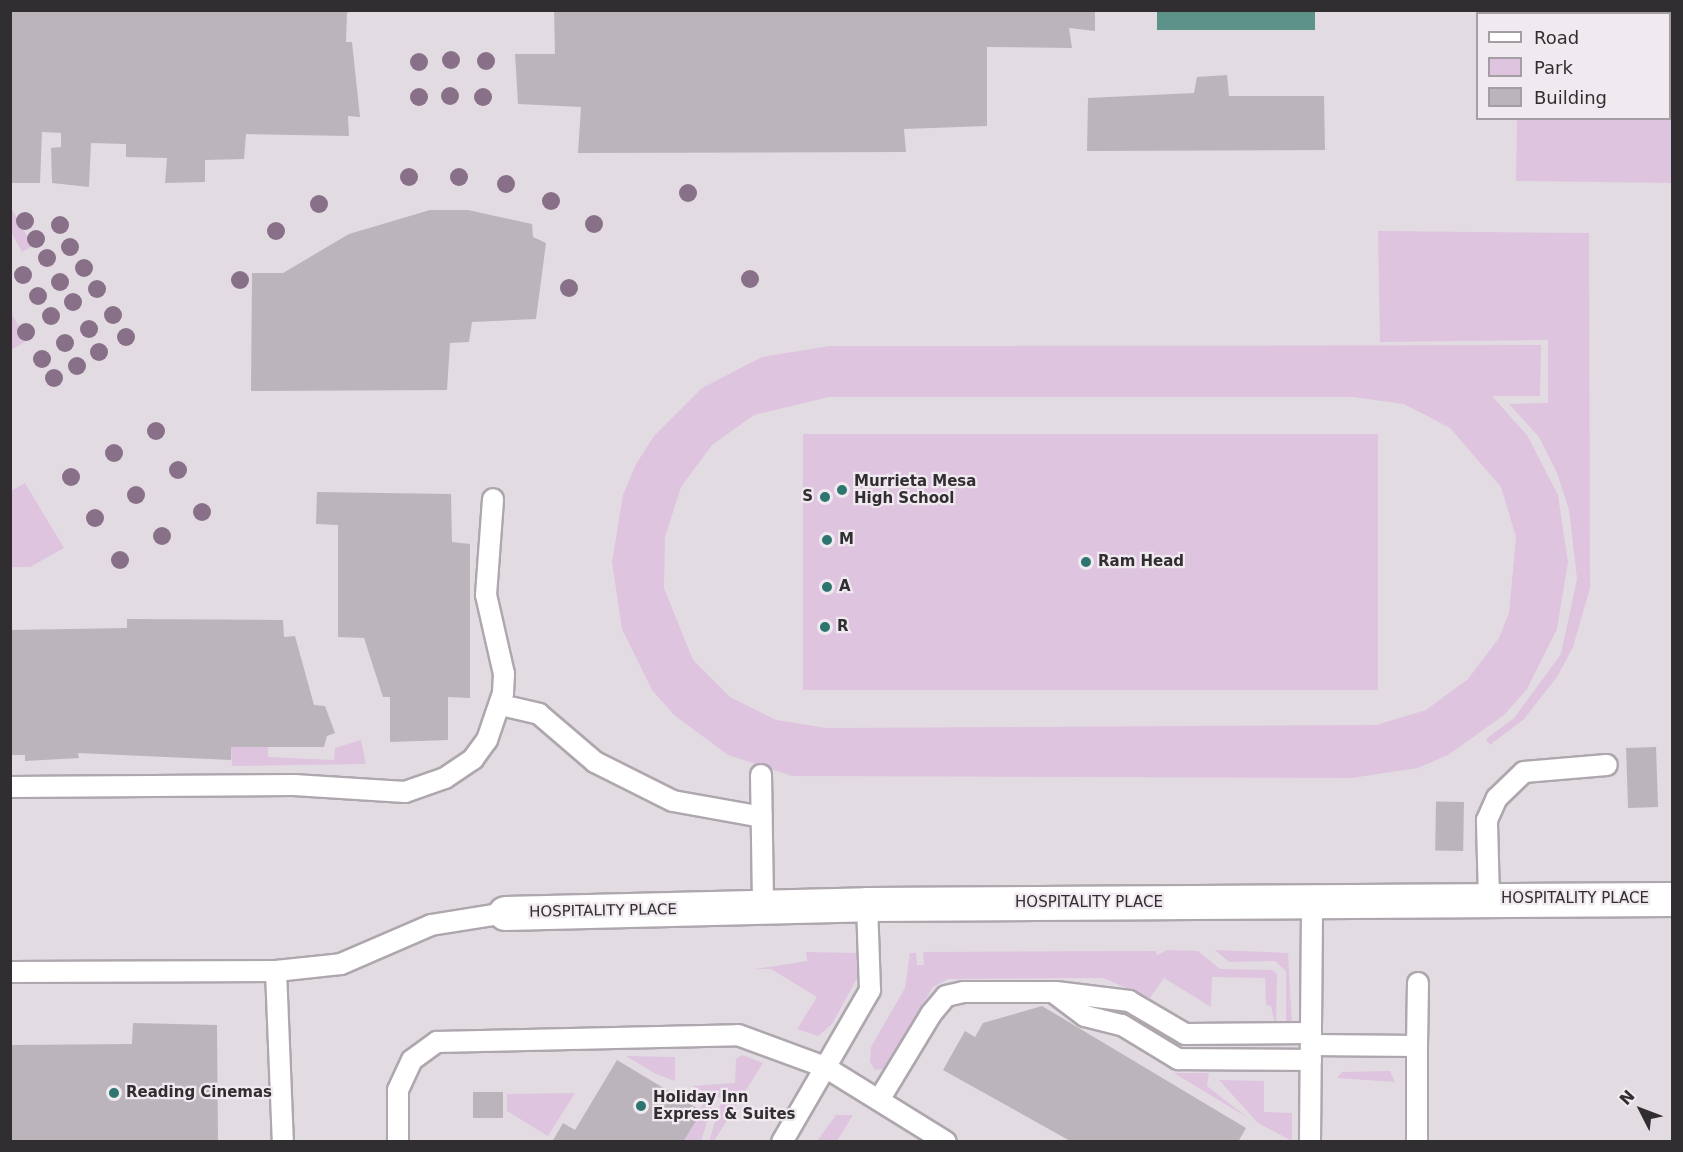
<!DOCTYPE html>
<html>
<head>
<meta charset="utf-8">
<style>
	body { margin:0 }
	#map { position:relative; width:1683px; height:1152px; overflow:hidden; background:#e2dce2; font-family:"DejaVu Sans",sans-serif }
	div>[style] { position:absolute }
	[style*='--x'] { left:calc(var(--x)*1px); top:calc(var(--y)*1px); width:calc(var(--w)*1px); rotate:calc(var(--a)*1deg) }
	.green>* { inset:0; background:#dec4de; transform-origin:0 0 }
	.water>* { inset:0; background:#5d928b; transform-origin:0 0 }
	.building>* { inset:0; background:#bbb5bb; transform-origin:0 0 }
	.roads { filter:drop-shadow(2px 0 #aea7ae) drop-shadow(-2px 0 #aea7ae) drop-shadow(0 2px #aea7ae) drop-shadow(0 -2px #aea7ae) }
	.service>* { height:20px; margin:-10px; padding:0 10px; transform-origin:10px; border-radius:10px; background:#fff }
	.minor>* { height:33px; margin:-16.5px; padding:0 16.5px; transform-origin:16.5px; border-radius:16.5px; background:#fff }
	.trees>* { width:18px; height:18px; margin:-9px; border-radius:50%; background:#897089 }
	.dots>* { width:16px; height:16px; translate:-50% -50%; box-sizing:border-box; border:3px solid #f0e9f0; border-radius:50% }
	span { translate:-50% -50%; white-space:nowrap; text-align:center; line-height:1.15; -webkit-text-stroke:4.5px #f0e9f0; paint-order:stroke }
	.poi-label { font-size:15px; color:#312e31; font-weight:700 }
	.left { translate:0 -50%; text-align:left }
	.right { translate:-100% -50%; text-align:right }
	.street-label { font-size:15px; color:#312e31 }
	.frame { position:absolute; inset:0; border:12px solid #312e31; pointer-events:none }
	.legend { position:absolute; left:1476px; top:12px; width:195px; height:108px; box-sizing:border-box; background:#f0e9f0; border:2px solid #a49ea4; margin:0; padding:8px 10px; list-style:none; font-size:18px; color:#312e31 }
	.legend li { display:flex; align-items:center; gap:12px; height:30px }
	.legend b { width:30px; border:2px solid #a49ea4 }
	.north { position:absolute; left:1611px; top:1080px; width:60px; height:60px; -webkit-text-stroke:4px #f0e9f0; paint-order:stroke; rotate:312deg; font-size:16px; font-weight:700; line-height:24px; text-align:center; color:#312e31 }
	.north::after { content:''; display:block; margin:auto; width:21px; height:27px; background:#312e31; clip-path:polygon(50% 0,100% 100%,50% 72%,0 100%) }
</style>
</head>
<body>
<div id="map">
	<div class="green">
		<div style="clip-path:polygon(1519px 11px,1672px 11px,1672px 183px,1516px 181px,1517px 119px,1670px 118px,1670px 14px)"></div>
		<div style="clip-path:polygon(11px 208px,33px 246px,22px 252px,11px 232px)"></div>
		<div style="clip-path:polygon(1378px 231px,1589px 233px,1590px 588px,1573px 647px,1557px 677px,1524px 719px,1490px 745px,1486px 739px,1514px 718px,1561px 654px,1577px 579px,1569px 510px,1557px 473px,1539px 437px,1509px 404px,1548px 403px,1548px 340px,1380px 342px)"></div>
		<div style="clip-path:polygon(10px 312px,28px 340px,11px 350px,10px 350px)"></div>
		<div style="clip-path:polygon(evenodd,1541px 345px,1540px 396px,1492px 396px,1527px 435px,1558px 495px,1568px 562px,1557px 629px,1527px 689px,1504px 715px,1448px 755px,1418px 768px,1351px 778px,792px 776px,728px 755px,674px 715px,652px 690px,622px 629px,612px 562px,623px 495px,636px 464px,654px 436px,702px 388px,762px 357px,829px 346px,1541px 345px,829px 397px,1353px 397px,1404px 404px,1450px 428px,1501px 487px,1516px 537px,1509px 613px,1499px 638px,1468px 679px,1426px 710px,1376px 725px,827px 728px,776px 720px,730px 697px,693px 660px,664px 588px,665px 537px,681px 487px,712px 445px,754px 415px,829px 397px)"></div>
		<div style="left:1378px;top:434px;width:256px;height:575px;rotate:90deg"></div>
		<div style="clip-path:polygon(25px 483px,64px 548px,30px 567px,11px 567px,11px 491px)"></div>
		<div style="clip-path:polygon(361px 740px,366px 764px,232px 766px,231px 747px,268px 747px,268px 757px,334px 760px,335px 748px)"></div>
		<div style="clip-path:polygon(1167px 950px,1198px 951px,1220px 969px,1272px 970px,1277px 974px,1276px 1029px,1271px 1006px,1266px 1005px,1265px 978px,1212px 977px,1211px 1007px,1164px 978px,1150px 998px,1103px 978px,948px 979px,933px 987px,883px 1069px,875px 1070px,870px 1062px,871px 1047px,905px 988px,910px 953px,916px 953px,917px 965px,924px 965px,923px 952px,1156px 951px,1157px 955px)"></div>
		<div style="clip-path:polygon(1215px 950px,1288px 953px,1292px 1024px,1286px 1029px,1286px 971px,1275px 961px,1229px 962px)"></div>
		<div style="clip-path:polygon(806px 952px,856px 953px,860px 958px,860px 973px,832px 1024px,818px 1036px,797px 1029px,817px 997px,771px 969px,755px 969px,807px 961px)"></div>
		<div style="clip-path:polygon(742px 1055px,763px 1063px,714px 1141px,709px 1141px,722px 1099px,692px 1086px,735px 1083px,736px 1059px)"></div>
		<div style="clip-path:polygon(626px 1056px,675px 1057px,675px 1081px,656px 1074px)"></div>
		<div style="clip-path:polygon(1390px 1071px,1395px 1082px,1337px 1078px,1342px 1072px)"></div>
		<div style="clip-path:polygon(1174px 1073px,1209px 1073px,1207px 1086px,1248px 1118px)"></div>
		<div style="clip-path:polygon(1219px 1080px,1264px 1081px,1264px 1112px,1292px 1113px,1292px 1141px,1258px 1123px)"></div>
		<div style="clip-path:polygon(575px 1093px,548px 1136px,507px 1111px,507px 1094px)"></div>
		<div style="clip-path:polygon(705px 1100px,713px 1104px,701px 1141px,683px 1141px)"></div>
		<div style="clip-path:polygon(836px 1115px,853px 1115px,837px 1141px,817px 1141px)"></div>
	</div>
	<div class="water">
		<div style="left:1157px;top:11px;width:158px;height:19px"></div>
	</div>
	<div class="building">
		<div style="clip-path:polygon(10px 10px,353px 10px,347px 13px,346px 42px,352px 42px,360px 117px,348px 116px,349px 136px,246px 134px,244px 159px,205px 160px,205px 182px,165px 183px,167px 158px,126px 157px,126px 144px,91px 143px,89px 187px,52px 183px,51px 148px,61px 147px,61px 133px,42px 132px,40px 183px,10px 183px)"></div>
		<div style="clip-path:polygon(554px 10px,1095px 10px,1095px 31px,1069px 28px,1072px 48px,987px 47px,987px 126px,904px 129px,906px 152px,578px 153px,581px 107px,518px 104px,515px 54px,555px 54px)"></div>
		<div style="clip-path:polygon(1227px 75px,1229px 96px,1324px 96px,1325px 150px,1087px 151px,1088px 98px,1194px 93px,1197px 77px)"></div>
		<div style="clip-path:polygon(430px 210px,468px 210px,532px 224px,533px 237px,546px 243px,536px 319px,472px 322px,469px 342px,450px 343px,447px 390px,251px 391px,252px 273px,283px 273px,349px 234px)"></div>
		<div style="clip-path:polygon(317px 492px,451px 494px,452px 542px,470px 544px,470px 698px,448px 697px,448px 740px,390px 742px,390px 697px,383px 697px,364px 638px,338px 637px,338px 525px,316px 524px)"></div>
		<div style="clip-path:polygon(127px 619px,283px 620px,284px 637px,295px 636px,314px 705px,325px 706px,335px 733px,327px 736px,324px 747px,231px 747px,231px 760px,78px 753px,79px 758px,25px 761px,25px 755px,10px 755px,10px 630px,127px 628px)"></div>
		<div style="left:1656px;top:747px;width:60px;height:30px;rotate:88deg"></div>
		<div style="left:1464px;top:802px;width:49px;height:28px;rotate:91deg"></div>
		<div style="clip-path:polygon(1042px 1006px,1246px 1128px,1238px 1142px,1072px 1142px,943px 1070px,965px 1031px,975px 1037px,983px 1023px)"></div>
		<div style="clip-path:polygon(133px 1023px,217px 1025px,218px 1142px,10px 1142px,10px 1045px,132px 1044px)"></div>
		<div style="clip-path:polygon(617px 1060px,702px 1111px,683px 1142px,552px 1142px,563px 1123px,575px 1130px)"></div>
		<div style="left:503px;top:1092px;width:26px;height:30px;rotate:90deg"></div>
	</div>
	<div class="roads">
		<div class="service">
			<div style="--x:501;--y:705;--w:39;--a:13"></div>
			<div style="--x:539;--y:714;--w:74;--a:40.6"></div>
			<div style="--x:595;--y:762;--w:87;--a:26.6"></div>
			<div style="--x:673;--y:801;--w:90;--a:10.2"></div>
			<div style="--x:761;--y:775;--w:131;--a:89.1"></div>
			<div style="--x:10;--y:787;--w:284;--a:-0.4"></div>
			<div style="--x:294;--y:785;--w:111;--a:3.6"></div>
			<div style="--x:405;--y:792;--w:42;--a:-19.3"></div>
			<div style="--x:445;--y:778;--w:34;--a:-34"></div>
			<div style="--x:473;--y:759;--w:24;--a:-54"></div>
			<div style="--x:487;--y:740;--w:50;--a:-71.2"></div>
			<div style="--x:503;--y:693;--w:19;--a:-87"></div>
			<div style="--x:504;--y:674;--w:81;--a:-102.8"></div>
			<div style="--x:486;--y:595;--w:96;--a:-85.8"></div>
			<div style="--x:1489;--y:899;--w:79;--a:-91.5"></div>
			<div style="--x:1487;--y:820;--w:24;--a:-66"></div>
			<div style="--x:1497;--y:798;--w:37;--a:-44"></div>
			<div style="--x:1524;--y:772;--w:83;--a:-4.8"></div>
			<div style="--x:276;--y:971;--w:171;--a:87.7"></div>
			<div style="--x:10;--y:972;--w:266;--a:-0.2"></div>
			<div style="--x:276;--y:971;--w:65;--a:-6.1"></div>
			<div style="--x:341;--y:964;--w:98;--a:-23.4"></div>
			<div style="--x:431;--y:925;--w:75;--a:-9.2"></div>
			<div style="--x:1056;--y:992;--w:74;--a:7"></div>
			<div style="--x:1129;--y:1001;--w:65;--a:30.5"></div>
			<div style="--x:1185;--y:1034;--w:126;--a:-0.5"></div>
			<div style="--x:1311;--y:1045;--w:106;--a:0.5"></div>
			<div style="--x:1417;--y:1046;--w:96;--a:90"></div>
			<div style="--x:1417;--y:1046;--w:63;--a:-89.1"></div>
			<div style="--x:879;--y:1100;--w:100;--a:-58.8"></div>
			<div style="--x:931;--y:1014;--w:23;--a:-50"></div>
			<div style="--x:946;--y:996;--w:18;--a:-13"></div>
			<div style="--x:964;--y:992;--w:89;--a:0"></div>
			<div style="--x:1053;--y:992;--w:40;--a:37"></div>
			<div style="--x:1085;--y:1016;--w:38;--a:14"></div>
			<div style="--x:1122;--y:1025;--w:66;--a:31.3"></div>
			<div style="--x:1178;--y:1059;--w:133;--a:0.4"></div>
			<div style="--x:398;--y:1142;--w:52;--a:-90"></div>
			<div style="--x:398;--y:1090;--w:33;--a:-65"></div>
			<div style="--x:412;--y:1060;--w:31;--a:-36"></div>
			<div style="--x:437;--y:1042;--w:301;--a:-1.3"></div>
			<div style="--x:738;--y:1035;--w:93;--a:20.2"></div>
			<div style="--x:825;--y:1067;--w:142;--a:31.8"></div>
			<div style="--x:782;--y:1142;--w:176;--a:-59.9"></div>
			<div style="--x:870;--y:990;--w:86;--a:-92"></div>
			<div style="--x:1310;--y:1142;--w:240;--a:-89.5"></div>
		</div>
		<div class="minor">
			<div style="--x:505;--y:913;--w:362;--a:-1.4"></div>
			<div style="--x:867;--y:904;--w:805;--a:-0.36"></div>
		</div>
	</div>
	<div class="trees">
		<div style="left:451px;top:60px"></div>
		<div style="left:486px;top:61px"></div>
		<div style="left:419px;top:62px"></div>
		<div style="left:450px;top:96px"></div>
		<div style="left:419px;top:97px"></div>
		<div style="left:483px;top:97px"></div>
		<div style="left:409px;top:177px"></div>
		<div style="left:459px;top:177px"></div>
		<div style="left:506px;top:184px"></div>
		<div style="left:688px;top:193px"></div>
		<div style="left:551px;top:201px"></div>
		<div style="left:319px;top:204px"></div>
		<div style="left:25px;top:221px"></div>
		<div style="left:594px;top:224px"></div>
		<div style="left:60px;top:225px"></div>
		<div style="left:276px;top:231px"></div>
		<div style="left:36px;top:239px"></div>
		<div style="left:70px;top:247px"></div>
		<div style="left:47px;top:258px"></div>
		<div style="left:84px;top:268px"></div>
		<div style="left:23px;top:275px"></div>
		<div style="left:750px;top:279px"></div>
		<div style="left:240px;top:280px"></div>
		<div style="left:60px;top:282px"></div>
		<div style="left:569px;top:288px"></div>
		<div style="left:97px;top:289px"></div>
		<div style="left:38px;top:296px"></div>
		<div style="left:73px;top:302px"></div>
		<div style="left:113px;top:315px"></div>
		<div style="left:51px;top:316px"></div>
		<div style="left:89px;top:329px"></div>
		<div style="left:26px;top:332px"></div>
		<div style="left:126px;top:337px"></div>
		<div style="left:65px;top:343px"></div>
		<div style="left:99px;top:352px"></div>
		<div style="left:42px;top:359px"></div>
		<div style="left:77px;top:366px"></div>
		<div style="left:54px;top:378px"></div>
		<div style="left:156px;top:431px"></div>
		<div style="left:114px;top:453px"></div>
		<div style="left:178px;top:470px"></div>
		<div style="left:71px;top:477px"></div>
		<div style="left:136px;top:495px"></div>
		<div style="left:202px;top:512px"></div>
		<div style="left:95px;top:518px"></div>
		<div style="left:162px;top:536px"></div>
		<div style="left:120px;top:560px"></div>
	</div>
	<div class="dots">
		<div style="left:842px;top:490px;background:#2d756e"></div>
		<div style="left:825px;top:497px;background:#2d756e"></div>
		<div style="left:827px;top:540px;background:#2d756e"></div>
		<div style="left:1086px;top:562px;background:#2d756e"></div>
		<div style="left:827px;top:587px;background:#2d756e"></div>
		<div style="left:825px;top:627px;background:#2d756e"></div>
		<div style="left:114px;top:1093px;background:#2d756e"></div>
		<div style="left:641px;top:1106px;background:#2d756e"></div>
	</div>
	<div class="poi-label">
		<span class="left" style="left:854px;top:490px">Murrieta Mesa<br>High School</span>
		<span class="right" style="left:813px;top:497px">S</span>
		<span class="left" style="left:839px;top:540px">M</span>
		<span class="left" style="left:1098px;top:562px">Ram Head</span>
		<span class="left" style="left:839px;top:587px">A</span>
		<span class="left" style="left:837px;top:627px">R</span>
		<span class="left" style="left:126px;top:1093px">Reading Cinemas</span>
		<span class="left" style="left:653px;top:1106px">Holiday Inn<br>Express &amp; Suites</span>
	</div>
	<div class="street-label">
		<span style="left:1575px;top:899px">HOSPITALITY PLACE</span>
		<span style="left:1089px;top:903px">HOSPITALITY PLACE</span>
		<span style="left:603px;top:911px;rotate:-1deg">HOSPITALITY PLACE</span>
	</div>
	<div class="frame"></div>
	<ul class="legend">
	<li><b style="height:8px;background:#fff"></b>Road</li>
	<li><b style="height:16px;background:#dec4de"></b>Park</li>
	<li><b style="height:16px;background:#bbb5bb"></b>Building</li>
	</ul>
	<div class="north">N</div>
</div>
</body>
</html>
